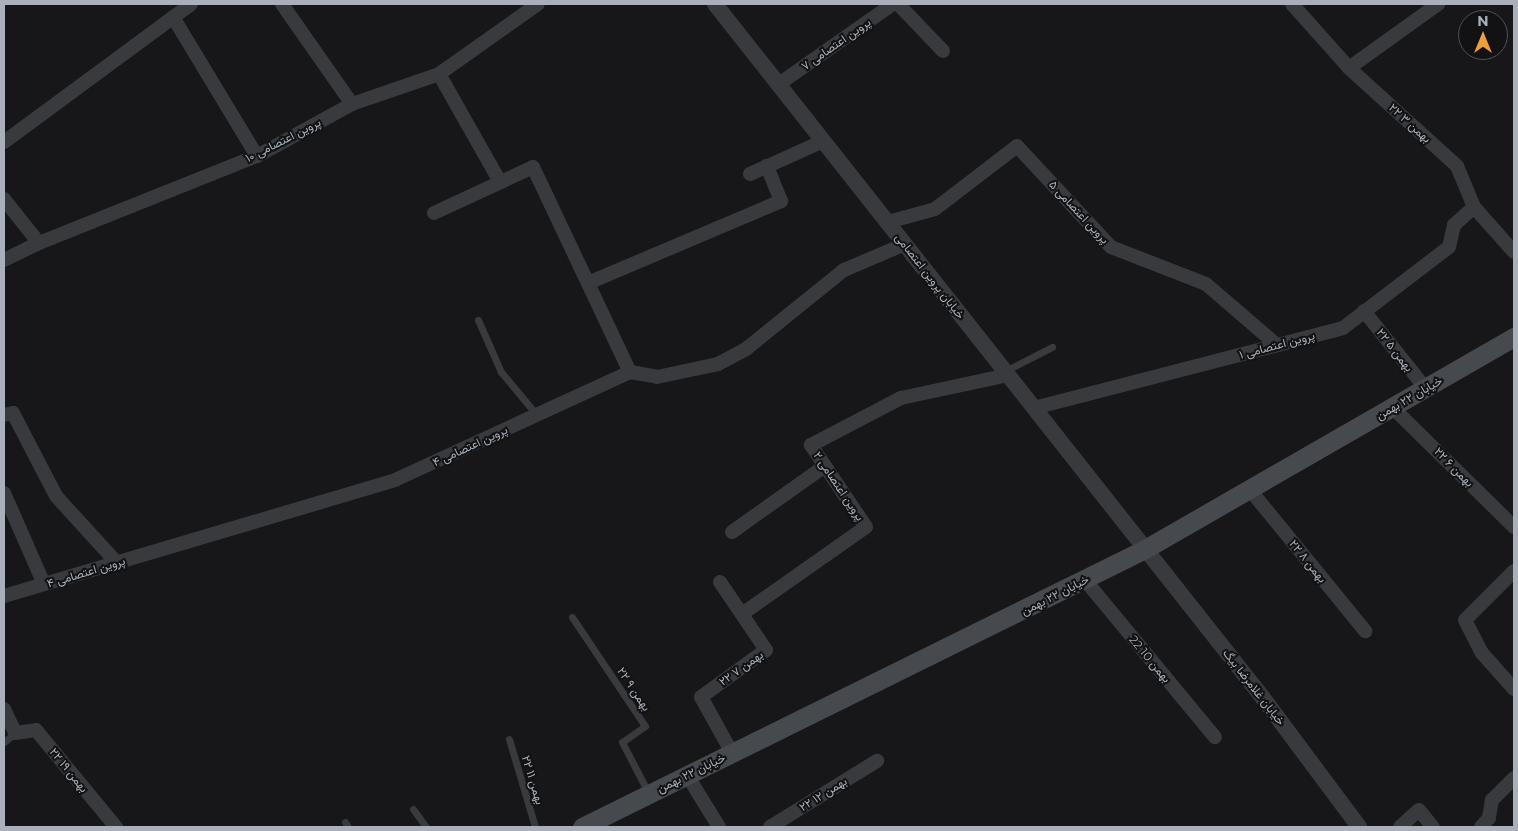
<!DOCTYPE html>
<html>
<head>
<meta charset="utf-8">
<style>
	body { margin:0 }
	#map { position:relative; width:1518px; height:831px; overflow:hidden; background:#171719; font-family:Montserrat,Vazirmatn,sans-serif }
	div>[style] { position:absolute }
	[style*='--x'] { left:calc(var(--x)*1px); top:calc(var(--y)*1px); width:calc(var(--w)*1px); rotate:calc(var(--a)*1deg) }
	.service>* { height:7px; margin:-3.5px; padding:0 3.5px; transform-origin:3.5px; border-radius:3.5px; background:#383a3e }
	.minor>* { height:14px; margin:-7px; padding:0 7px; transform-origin:7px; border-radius:7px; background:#383a3e }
	.tertiary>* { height:16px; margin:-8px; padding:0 8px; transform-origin:8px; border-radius:8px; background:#383a3e }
	.secondary>* { height:19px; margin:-9.5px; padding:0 9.5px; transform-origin:9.5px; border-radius:9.5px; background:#46494e }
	span { translate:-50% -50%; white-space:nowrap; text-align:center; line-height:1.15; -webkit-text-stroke:4px #121214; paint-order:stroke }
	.street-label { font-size:12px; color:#a9b0b9 }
	.frame { position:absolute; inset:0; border:5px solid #a9b0b9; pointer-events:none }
	.north { position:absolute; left:1458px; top:10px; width:50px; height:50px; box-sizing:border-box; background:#121214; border:1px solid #4e5156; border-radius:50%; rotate:0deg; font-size:14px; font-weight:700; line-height:20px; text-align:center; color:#a9b0b9 }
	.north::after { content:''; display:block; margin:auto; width:18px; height:22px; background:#f29e36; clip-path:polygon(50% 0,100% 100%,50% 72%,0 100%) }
</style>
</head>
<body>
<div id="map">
	<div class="service">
		<div style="--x:478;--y:320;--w:57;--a:66.1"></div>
		<div style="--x:501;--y:372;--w:56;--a:50.1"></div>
		<div style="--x:1005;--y:371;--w:53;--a:-27.1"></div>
		<div style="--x:572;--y:617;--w:131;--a:56.2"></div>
		<div style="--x:645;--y:726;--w:28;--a:145"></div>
		<div style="--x:622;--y:742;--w:59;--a:62.6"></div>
		<div style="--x:509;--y:739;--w:92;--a:73.5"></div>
		<div style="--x:4;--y:742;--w:14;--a:-39"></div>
		<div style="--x:413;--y:809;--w:22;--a:54"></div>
		<div style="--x:345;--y:822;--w:6;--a:59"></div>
	</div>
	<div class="minor">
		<div style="--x:282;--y:4;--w:122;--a:55"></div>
		<div style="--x:898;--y:4;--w:65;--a:46.2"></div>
		<div style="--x:1292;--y:4;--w:86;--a:48.3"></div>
		<div style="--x:1349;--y:68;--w:146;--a:42.2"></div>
		<div style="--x:1457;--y:166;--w:44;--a:67.5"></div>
		<div style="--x:1474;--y:207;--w:60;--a:48.4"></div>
		<div style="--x:173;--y:17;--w:162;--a:58.9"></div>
		<div style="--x:1349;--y:68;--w:110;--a:-35.7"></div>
		<div style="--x:439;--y:74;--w:124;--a:60.5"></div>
		<div style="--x:779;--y:84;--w:139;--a:-35.1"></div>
		<div style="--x:4;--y:142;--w:232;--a:-36.4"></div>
		<div style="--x:750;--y:174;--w:80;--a:-24.3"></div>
		<div style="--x:4;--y:199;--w:56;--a:51.5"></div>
		<div style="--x:39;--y:243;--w:235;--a:-21.8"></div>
		<div style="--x:257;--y:156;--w:108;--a:-28.7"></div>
		<div style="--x:352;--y:104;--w:92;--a:-19"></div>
		<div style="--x:439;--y:74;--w:121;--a:-35.3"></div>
		<div style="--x:434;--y:213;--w:109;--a:-24.9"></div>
		<div style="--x:533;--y:167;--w:227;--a:64.7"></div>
		<div style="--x:888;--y:222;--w:49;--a:-15.5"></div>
		<div style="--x:935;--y:209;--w:103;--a:-37.5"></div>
		<div style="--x:1017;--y:146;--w:138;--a:47.1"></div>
		<div style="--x:1111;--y:247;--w:102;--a:21.3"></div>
		<div style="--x:1206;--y:284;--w:94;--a:40.7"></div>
		<div style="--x:4;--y:260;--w:39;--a:-26"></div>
		<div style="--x:588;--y:283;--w:210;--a:-23"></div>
		<div style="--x:781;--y:201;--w:38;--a:-112"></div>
		<div style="--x:1364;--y:311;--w:100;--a:51.5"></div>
		<div style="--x:1034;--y:408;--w:319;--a:-14.5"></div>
		<div style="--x:1343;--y:328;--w:133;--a:-37.4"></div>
		<div style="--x:1449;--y:247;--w:23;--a:-77"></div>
		<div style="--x:1454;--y:225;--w:27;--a:-42"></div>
		<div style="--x:1393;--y:408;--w:170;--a:44.5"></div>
		<div style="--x:4;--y:415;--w:9;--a:-13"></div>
		<div style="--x:13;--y:413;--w:93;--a:62.6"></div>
		<div style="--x:56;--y:496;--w:89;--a:47.7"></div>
		<div style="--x:1251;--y:491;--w:181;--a:50.8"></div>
		<div style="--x:4;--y:493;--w:99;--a:66.3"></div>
		<div style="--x:732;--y:532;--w:114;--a:-35.4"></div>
		<div style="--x:1514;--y:571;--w:69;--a:135"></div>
		<div style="--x:1465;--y:620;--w:37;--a:63"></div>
		<div style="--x:1482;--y:653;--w:48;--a:48.4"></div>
		<div style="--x:1085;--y:580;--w:204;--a:50.4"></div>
		<div style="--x:720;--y:582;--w:82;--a:55.9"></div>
		<div style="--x:766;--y:650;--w:80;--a:144.1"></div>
		<div style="--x:701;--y:697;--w:64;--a:61"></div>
		<div style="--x:4;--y:596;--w:408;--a:-16.5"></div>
		<div style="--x:395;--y:480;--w:259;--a:-24.7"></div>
		<div style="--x:630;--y:372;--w:27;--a:10"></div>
		<div style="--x:657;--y:377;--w:62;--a:-12"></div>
		<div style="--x:718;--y:364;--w:32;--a:-28"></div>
		<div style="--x:746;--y:349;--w:126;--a:-38.9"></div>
		<div style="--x:844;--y:270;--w:66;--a:-23.1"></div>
		<div style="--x:742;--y:614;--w:151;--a:-35.1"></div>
		<div style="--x:866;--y:527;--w:99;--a:-123.9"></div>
		<div style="--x:811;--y:445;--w:102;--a:-27.6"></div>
		<div style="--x:901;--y:398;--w:109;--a:-12.1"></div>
		<div style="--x:4;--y:709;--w:26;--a:65"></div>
		<div style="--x:15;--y:733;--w:21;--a:-8"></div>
		<div style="--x:36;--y:730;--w:126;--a:50.5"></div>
		<div style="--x:687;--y:775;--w:61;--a:58.4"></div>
		<div style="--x:770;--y:827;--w:126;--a:-31.7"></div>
		<div style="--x:1400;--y:827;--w:25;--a:-42"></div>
		<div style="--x:1419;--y:810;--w:22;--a:51"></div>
		<div style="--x:1481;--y:827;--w:12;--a:-48"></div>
		<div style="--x:1489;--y:818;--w:18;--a:-81"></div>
		<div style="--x:1492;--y:800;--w:31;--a:-45"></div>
	</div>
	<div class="tertiary">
		<div style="--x:715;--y:4;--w:884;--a:51.7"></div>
		<div style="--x:1263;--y:698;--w:161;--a:53.3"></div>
	</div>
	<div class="secondary">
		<div style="--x:582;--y:827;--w:628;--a:-26.28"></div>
		<div style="--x:1145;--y:549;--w:426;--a:-29.9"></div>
	</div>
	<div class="street-label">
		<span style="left:836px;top:44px;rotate:-35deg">پروین اعتصامی ۷</span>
		<span style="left:1410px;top:123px;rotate:42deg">۲۲ بهمن ۳</span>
		<span style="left:283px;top:140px;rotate:-27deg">پروین اعتصامی ۱۰</span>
		<span style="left:1079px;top:212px;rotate:47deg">پروین اعتصامی ۵</span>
		<span style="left:930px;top:276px;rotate:52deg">خیابان پروین اعتصامی</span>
		<span style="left:1277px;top:345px;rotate:-15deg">پروین اعتصامی ۱</span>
		<span style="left:1395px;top:350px;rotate:52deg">۲۲ بهمن ۵</span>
		<span style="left:1409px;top:398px;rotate:-30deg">خیابان ۲۲ بهمن</span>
		<span style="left:470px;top:446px;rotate:-25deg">پروین اعتصامی ۴</span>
		<span style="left:1454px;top:467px;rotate:45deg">۲۲ بهمن ۶</span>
		<span style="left:839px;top:486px;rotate:56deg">پروین اعتصامی ۲</span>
		<span style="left:1308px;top:561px;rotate:51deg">۲۲ بهمن ۸</span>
		<span style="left:86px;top:572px;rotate:-17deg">پروین اعتصامی ۴</span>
		<span style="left:1055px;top:595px;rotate:-27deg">خیابان ۲۲ بهمن</span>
		<span style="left:1150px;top:659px;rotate:50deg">22 بهمن 10</span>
		<span style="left:741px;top:668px;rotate:-36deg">۲۲ بهمن ۷</span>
		<span style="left:1254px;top:687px;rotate:52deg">خیابان غلامرضا بیگ</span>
		<span style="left:634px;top:689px;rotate:56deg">۲۲ بهمن ۹</span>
		<span style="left:69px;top:770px;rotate:51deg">۲۲ بهمن ۱۹</span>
		<span style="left:691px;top:773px;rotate:-26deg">خیابان ۲۲ بهمن</span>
		<span style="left:533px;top:780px;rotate:73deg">۲۲ بهمن ۱۱</span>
		<span style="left:823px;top:794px;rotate:-32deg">۲۲ بهمن ۱۲</span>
	</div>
	<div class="frame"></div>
	<div class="north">N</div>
</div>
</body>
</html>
